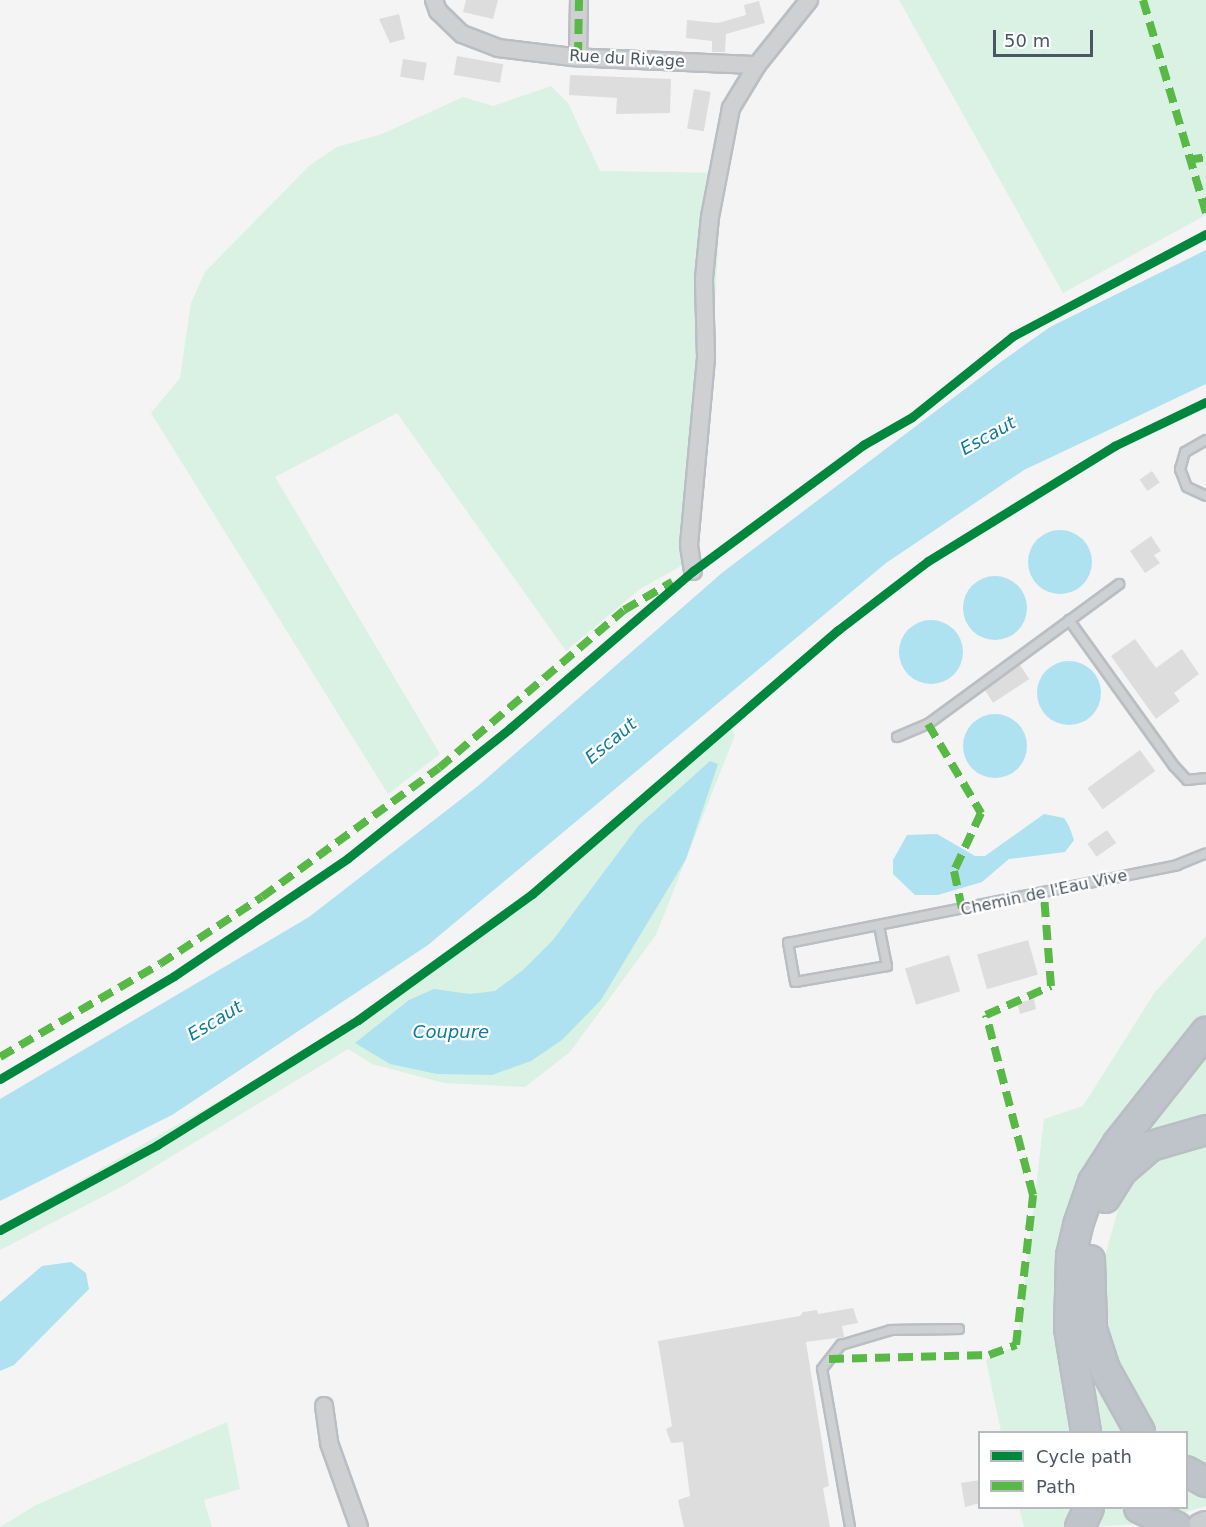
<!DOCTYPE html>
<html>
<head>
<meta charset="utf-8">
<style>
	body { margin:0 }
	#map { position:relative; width:1206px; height:1527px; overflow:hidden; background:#f4f4f4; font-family:"DejaVu Sans",sans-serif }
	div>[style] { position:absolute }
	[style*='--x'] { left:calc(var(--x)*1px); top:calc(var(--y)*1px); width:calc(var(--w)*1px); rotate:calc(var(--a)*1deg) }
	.green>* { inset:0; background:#d9f2e3 }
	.water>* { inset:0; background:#aee2f0 }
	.round { border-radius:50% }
	.building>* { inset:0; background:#ddddde; transform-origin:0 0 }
	.roads { filter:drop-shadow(2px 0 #b9bec3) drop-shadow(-2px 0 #b9bec3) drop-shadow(0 2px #b9bec3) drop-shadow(0 -2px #b9bec3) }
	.service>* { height:8px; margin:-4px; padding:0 4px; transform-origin:4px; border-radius:4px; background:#ced0d2 }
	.minor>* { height:16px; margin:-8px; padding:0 8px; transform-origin:8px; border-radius:8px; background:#ced0d2 }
	.primary>* { height:26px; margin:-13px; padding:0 13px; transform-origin:13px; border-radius:13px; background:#caced1 }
	.motorway>* { height:28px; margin:-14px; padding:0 14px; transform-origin:14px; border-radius:14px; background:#bec4c9 }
	.quiet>* { height:8px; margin-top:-4px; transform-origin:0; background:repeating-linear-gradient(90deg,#58b947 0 15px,transparent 0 23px) }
	.cycleway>* { height:9px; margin:-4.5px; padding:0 4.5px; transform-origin:4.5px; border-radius:4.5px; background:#00873e }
	span { translate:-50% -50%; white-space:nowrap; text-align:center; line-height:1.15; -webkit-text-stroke:4.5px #fff; paint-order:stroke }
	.street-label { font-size:16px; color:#4a5661 }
	.water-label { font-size:18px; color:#0c7c9b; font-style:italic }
	.legend { position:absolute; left:978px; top:1431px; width:210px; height:78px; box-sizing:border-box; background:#fff; border:2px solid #b7bbc0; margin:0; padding:8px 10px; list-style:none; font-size:18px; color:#4a5661 }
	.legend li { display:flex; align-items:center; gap:12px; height:30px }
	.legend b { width:30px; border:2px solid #b7bbc0 }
	.scale { position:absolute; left:993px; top:30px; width:100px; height:27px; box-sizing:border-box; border:3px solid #4a5661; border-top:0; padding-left:8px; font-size:18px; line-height:21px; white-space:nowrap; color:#4a5661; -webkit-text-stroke:4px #fff; paint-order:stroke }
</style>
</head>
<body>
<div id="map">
	<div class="green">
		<div style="clip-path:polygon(899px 0,1206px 0,1206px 215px,1063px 293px)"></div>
		<div style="clip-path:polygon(551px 86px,568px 103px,600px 171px,727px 173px,721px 192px,711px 377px,688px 548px,681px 566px,640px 589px,566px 651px,397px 413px,275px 477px,440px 754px,388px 794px,151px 413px,180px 378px,191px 303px,205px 272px,310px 165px,337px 147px,382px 134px,463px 97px,493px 106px)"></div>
		<div style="clip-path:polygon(729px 724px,735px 735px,656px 935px,570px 1052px,525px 1087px,444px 1083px,372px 1064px,348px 1049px,123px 1186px,0 1250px,0 1226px,331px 1037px,532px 894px)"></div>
		<div style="clip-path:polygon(1206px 936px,1206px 1013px,1120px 1117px,1060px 1253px,1057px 1329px,1073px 1432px,1001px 1432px,986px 1360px,1017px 1345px,1044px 1119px,1083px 1106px,1155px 992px)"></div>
		<div style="clip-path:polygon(1206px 1044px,1206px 1121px,1170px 1130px,1128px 1155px,1098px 1198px,1088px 1224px,1082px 1268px,1083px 1320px,1098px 1370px,1133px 1432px,1096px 1432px,1082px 1363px,1077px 1276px,1082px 1241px,1094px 1196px,1124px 1146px)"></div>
		<div style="clip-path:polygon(1206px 1142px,1206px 1468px,1187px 1458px,1186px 1432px,1158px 1432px,1154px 1428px,1122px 1373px,1106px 1322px,1102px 1267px,1123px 1192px,1157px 1159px)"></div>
		<div style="clip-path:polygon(227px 1422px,240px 1489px,204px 1500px,212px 1527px,0 1527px,36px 1505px)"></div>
		<div style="clip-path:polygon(1187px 1480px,1206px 1491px,1206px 1506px,1169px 1517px,1153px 1508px,1186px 1508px)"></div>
		<div style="clip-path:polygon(1019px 1508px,1075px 1508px,1064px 1527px,1024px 1527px)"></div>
		<div style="clip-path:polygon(1095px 1508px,1131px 1508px,1140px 1524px,1088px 1527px)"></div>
	</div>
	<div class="water">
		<div style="clip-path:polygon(1206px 250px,1206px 384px,1024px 470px,886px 563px,428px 945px,172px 1115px,0 1201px,0 1099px,309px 917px,478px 786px,723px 572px,1002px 361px,1050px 327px)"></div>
		<div class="round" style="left:1028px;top:530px;width:64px;height:64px"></div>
		<div class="round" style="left:963px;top:576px;width:64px;height:64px"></div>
		<div class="round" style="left:899px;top:620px;width:64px;height:64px"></div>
		<div class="round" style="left:1037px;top:661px;width:64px;height:64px"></div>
		<div class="round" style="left:963px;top:714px;width:64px;height:64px"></div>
		<div style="clip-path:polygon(710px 761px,718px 764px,686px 859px,601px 1000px,562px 1040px,531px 1061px,492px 1075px,437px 1074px,390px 1064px,355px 1043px,409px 1000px,434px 989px,470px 994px,495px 991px,523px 970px,553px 940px,639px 825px)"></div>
		<div style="clip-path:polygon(1044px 814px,1064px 818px,1069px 826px,1074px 840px,1065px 852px,1009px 859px,982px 882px,938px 895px,915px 895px,893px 874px,893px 860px,907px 835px,937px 834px,975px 856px,985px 856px)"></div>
		<div style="clip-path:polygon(71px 1262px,86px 1273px,89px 1289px,14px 1365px,0 1371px,0 1302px,42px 1266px)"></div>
	</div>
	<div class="building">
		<div style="clip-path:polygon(466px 0,498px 0,493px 19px,463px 12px)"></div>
		<div style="clip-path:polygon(759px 1px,765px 23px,726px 34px,725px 52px,712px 52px,712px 41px,686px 38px,687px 20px,718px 23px,746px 15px,744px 5px)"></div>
		<div style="clip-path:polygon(399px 14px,405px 39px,390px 43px,379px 19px)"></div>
		<div style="left:457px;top:56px;width:47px;height:19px;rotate:10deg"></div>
		<div style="left:403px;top:59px;width:24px;height:18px;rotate:9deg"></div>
		<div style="clip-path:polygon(570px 75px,671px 79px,670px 113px,616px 114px,617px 98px,569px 95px)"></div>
		<div style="left:694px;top:89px;width:17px;height:40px;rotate:10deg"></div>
		<div style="left:1152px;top:471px;width:14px;height:15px;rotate:56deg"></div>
		<div style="clip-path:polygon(1151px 536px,1161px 551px,1154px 555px,1160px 563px,1145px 573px,1130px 551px)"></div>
		<div style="clip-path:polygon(1135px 639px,1156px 668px,1182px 649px,1199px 674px,1174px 693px,1180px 701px,1156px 719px,1111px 656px)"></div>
		<div style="left:1020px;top:665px;width:17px;height:43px;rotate:57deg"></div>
		<div style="left:1140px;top:750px;width:26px;height:65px;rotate:54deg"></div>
		<div style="left:1107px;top:830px;width:16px;height:24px;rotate:55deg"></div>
		<div style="left:1028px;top:940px;width:36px;height:53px;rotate:74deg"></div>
		<div style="left:949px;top:955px;width:38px;height:46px;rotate:73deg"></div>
		<div style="clip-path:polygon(1034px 999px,1036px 1009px,1020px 1014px,1017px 1003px)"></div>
		<div style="clip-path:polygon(853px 1308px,858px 1323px,842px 1326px,844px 1337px,806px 1342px,829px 1486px,823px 1488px,830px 1527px,684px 1527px,678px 1500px,690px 1496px,683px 1442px,671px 1443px,666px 1429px,672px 1426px,658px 1341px,800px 1316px,803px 1312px,817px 1310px,818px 1314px)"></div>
		<div style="clip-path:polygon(980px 1480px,980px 1503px,965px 1507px,961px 1483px)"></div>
	</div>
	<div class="roads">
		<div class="service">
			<div style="--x:1206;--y:440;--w:24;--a:150"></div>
			<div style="--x:1185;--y:452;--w:18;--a:106"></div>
			<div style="--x:1180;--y:469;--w:19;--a:69"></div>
			<div style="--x:1187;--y:487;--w:21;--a:25"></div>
			<div style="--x:1069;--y:620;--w:180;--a:54.3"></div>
			<div style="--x:1174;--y:766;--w:19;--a:47"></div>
			<div style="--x:1187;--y:780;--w:19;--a:-6"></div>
			<div style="--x:897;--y:737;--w:34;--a:-23"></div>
			<div style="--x:928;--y:724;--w:237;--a:-36.2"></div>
			<div style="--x:879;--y:926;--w:41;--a:78.7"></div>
			<div style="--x:887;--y:966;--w:93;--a:170.1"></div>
			<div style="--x:795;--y:982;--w:40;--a:-100"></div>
			<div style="--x:788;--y:943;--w:397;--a:-11.3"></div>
			<div style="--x:1177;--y:865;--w:31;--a:-22"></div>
			<div style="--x:850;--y:1527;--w:160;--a:-100"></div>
			<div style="--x:822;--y:1369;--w:31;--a:-52"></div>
			<div style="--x:841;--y:1345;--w:52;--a:-16.7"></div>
			<div style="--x:891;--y:1330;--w:68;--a:-0.8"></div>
		</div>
		<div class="minor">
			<div style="--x:434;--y:0;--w:12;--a:70"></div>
			<div style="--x:438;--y:11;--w:33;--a:44"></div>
			<div style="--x:462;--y:34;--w:39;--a:21"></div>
			<div style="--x:498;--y:48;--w:75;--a:6.9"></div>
			<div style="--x:572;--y:57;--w:185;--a:2.5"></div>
			<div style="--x:757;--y:65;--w:83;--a:-51.3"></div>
			<div style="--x:578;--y:57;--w:57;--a:-89"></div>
			<div style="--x:693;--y:571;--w:26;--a:-99"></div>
			<div style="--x:689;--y:545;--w:189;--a:-84.8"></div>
			<div style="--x:706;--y:357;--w:79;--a:-91.5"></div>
			<div style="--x:704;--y:278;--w:61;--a:-84.4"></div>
			<div style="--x:710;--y:217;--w:111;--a:-79.1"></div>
			<div style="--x:731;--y:108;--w:50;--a:-58.8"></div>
			<div style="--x:324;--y:1406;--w:37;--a:82"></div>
			<div style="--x:329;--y:1443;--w:89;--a:70.3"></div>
		</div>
		<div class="primary">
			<div style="--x:1201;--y:1527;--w:5;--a:-22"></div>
		</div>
		<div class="motorway">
			<div style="--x:1105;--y:1198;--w:32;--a:-58"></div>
			<div style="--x:1122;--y:1171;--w:38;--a:-41"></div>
			<div style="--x:1151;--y:1146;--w:57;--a:-16.2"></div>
			<div style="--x:1090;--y:1260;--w:69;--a:88.3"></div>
			<div style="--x:1092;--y:1329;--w:42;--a:72"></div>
			<div style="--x:1105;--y:1369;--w:72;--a:60.9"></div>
			<div style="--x:1086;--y:1432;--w:105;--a:-99.3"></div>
			<div style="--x:1069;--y:1328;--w:72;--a:-88.4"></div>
			<div style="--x:1071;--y:1256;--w:32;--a:-77"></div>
			<div style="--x:1078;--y:1225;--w:46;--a:-70.8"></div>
			<div style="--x:1093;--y:1182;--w:46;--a:-57.3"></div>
			<div style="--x:1118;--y:1143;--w:142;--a:-51.6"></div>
			<div style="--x:1186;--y:1471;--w:23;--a:29"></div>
			<div style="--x:1139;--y:1508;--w:42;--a:26.6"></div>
			<div style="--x:1080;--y:1527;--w:21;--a:-65"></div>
		</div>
	</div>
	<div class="quiet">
		<div style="--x:1143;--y:0;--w:222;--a:73.5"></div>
		<div style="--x:578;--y:57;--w:57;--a:-89"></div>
		<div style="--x:1188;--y:160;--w:18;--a:-9"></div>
		<div style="--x:928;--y:724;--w:104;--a:59.2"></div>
		<div style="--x:981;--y:813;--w:64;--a:115"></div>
		<div style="--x:954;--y:871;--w:40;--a:78"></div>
		<div style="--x:0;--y:1057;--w:185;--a:-30.2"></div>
		<div style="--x:160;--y:964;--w:122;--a:-33.3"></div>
		<div style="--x:262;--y:897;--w:219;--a:-36.1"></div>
		<div style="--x:439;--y:768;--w:243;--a:-40.5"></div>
		<div style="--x:624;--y:610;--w:56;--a:-30.3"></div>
		<div style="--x:829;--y:1359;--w:160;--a:-1.4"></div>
		<div style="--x:989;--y:1355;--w:29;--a:-20"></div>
		<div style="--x:1016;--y:1345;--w:151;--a:-83.5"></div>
		<div style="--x:1033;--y:1195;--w:186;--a:-104.6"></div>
		<div style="--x:986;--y:1015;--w:71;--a:-24"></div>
		<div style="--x:1051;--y:986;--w:92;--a:-94.4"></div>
	</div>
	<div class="cycleway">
		<div style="--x:0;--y:1079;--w:202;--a:-30.6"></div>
		<div style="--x:174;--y:976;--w:210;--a:-34.1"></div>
		<div style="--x:348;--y:858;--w:206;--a:-38.7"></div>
		<div style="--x:509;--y:729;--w:243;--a:-40.7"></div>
		<div style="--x:693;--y:571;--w:212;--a:-36.5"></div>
		<div style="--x:863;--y:445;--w:56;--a:-29.7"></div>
		<div style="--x:912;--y:417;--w:129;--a:-38.7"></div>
		<div style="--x:1013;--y:336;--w:218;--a:-27.9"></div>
		<div style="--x:0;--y:1230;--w:179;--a:-28.4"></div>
		<div style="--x:157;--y:1145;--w:237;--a:-31.9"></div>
		<div style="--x:358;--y:1020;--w:215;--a:-35.9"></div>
		<div style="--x:532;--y:894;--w:404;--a:-40.8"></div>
		<div style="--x:838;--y:630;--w:113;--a:-37.5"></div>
		<div style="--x:928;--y:561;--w:219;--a:-31.7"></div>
		<div style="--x:1114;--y:446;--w:102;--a:-25.6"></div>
	</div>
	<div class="street-label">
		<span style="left:627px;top:59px;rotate:3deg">Rue du Rivage</span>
		<span style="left:1044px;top:893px;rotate:-12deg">Chemin de l'Eau Vive</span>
	</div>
	<div class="water-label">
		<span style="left:988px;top:436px;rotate:-29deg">Escaut</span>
		<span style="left:611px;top:741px;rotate:-40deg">Escaut</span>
		<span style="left:215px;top:1021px;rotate:-31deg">Escaut</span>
		<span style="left:451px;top:1032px">Coupure</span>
	</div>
	<ul class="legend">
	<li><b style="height:8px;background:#00873e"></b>Cycle path</li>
	<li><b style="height:8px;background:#58b947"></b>Path</li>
	</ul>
	<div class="scale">50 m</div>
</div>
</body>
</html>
